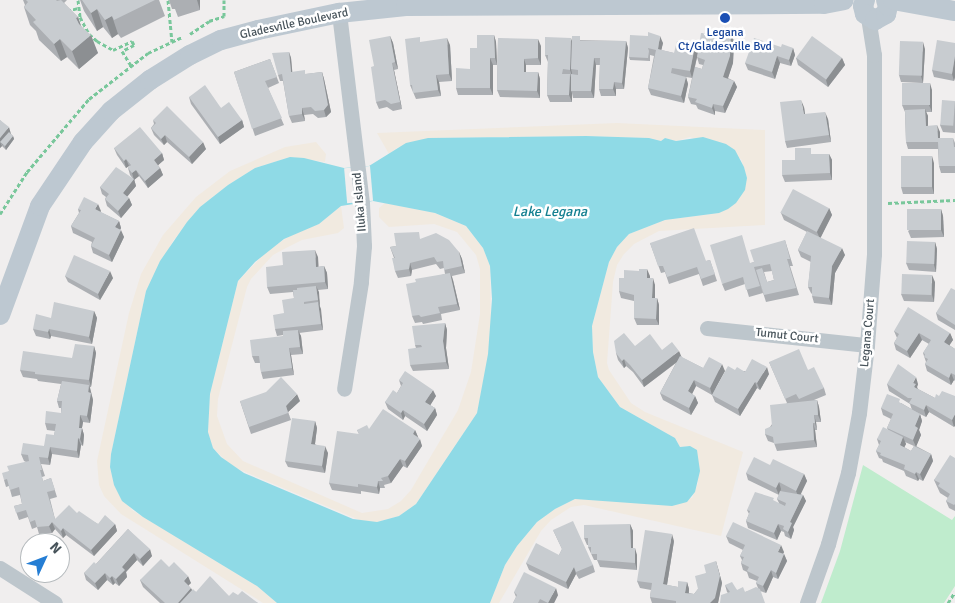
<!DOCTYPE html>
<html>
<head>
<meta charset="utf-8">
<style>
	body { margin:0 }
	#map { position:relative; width:955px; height:603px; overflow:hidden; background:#f0eeee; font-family:Signika,sans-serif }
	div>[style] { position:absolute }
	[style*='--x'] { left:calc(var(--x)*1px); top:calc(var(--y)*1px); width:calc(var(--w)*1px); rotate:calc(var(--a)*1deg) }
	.green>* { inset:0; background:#bfeccd }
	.sand>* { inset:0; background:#f1eae0 }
	.water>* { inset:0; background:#8fdae6 }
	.pier>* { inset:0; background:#f0eeee; transform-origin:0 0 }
	.path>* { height:3px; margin-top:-1.5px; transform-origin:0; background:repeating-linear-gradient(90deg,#79c79b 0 4px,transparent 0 6.5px) }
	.minor>* { height:15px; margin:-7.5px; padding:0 7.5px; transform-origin:7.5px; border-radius:7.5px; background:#bdc6cc }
	.secondary>* { height:20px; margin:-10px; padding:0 10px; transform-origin:10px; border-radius:10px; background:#bdc8d1 }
	.wall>* { inset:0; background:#acafb3 }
	.shaded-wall>* { inset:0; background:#8c8f92 }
	.building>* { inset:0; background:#c8ccd0; transform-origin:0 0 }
	.dots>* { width:14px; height:14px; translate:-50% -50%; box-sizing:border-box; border:2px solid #fff; border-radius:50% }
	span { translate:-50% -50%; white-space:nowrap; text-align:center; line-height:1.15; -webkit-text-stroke:5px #fff; paint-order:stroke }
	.street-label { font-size:12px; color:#47535a }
	.transit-label { font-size:12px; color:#164399 }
	.water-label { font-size:14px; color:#158091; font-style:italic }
	.north { position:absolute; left:20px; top:533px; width:50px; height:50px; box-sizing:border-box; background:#fff; border:1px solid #b5babd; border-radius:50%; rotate:47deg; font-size:14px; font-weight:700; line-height:20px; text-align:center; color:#47535a }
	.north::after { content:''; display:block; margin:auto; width:18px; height:22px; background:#257ed4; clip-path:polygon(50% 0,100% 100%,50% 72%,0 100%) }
</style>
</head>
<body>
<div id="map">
	<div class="green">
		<div style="clip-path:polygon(863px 465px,952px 520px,955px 516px,955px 586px,944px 603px,821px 603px,840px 551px)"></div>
	</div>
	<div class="sand">
		<div style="clip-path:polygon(617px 123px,765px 130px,765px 225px,659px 231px,634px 244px,624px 254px,617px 265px,613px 282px,607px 363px,609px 370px,631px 403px,645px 412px,743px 452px,721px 536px,584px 505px,571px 507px,551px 520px,541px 531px,499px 603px,490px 603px,505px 565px,517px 546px,537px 522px,555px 509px,575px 499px,692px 498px,698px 483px,688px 446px,680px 447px,675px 438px,620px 407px,598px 377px,593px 352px,592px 326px,609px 262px,617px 247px,629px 234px,665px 220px,719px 213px,747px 178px,741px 159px,690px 137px,676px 141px,665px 138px,661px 141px,649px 138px,586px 136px,428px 138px,397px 148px,389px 154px,377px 133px)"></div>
		<div style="clip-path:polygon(316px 142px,326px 154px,325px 162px,290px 157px,255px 168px,228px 185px,200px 207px,173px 241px,146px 291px,111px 454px,110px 467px,114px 485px,132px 510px,257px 586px,277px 603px,263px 603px,121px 514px,104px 496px,99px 485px,97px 461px,129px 313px,141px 274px,163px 235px,196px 197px,230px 171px,285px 147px)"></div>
		<div style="clip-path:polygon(385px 203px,435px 213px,466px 226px,483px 248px,490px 266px,491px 330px,485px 380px,477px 413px,416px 504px,399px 516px,377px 522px,364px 522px,231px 466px,213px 448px,210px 440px,208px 432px,210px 394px,238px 281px,268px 250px,296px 232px,319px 224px,341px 206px,344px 228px,338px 233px,302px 240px,286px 248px,273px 255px,251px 279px,247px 287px,218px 399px,217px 416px,227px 444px,243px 461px,362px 513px,388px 509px,401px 501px,411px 490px,458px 410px,471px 372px,480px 314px,480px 269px,476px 255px,457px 232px,434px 224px,389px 227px,379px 217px,379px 208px)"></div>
	</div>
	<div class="water">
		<div style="clip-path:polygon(evenodd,586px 136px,649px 138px,661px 141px,665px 138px,676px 141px,703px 137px,726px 144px,735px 150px,744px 167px,747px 178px,745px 190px,736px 203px,728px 209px,719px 213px,665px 220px,629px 234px,617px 247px,609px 262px,592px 326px,593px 352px,598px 377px,620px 407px,675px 438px,680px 447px,690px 446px,697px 450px,700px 471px,695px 492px,687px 502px,672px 506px,575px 499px,555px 509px,537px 522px,517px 546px,505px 565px,490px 603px,277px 603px,257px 586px,143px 517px,122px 501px,114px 485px,110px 467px,111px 454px,146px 291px,160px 261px,187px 222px,200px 207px,228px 185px,255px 168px,290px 157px,304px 158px,344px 168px,369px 166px,406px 143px,428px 138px,586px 136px,373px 201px,435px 213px,466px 226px,483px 248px,490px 266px,492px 299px,488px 354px,477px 413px,416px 504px,399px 516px,377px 522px,353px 519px,244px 473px,221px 457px,213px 448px,208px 432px,210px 394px,238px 281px,255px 262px,284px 239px,319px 224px,341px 206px,373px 201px)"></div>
	</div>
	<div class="pier">
		<div style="left:370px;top:166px;width:35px;height:26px;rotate:85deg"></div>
	</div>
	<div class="path">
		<div style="--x:78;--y:0;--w:17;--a:83"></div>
		<div style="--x:80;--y:17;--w:19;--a:62"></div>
		<div style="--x:89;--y:34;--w:11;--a:41"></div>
		<div style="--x:97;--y:41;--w:18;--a:29"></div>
		<div style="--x:113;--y:50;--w:21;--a:-25"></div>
		<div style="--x:132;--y:41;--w:4;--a:63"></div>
		<div style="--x:134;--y:45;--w:13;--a:153"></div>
		<div style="--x:122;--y:51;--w:19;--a:58"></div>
		<div style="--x:168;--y:0;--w:42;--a:84.6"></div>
		<div style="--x:67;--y:11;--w:11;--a:-15"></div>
		<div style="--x:190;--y:34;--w:23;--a:-34"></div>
		<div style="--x:209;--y:21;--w:16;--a:-18"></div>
		<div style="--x:224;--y:16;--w:16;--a:-90"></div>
		<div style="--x:888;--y:203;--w:67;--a:-2.6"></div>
		<div style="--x:0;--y:214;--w:50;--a:-57.3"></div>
		<div style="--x:27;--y:172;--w:96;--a:-49.7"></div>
		<div style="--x:89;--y:99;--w:75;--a:-37.9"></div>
		<div style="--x:148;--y:53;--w:38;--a:-25"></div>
		<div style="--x:948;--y:603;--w:13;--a:-58"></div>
	</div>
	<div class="minor">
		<div style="--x:339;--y:13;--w:191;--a:83.1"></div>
		<div style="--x:362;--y:203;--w:43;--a:87.3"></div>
		<div style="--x:364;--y:246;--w:36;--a:95"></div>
		<div style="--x:361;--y:282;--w:108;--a:99"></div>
		<div style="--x:707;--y:328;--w:161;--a:6.1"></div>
		<div style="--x:0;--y:568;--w:65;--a:32.5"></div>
		<div style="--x:807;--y:603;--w:63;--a:-70.4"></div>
		<div style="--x:828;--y:544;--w:74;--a:-74.3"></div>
		<div style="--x:848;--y:473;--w:61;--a:-79.6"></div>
		<div style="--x:859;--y:413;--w:68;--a:-83.3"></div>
		<div style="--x:867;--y:345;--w:91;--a:-85.6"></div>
		<div style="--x:874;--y:254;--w:199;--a:-90"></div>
		<div style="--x:874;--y:55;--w:38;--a:-99"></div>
	</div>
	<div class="secondary">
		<div style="--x:865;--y:0;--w:6;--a:108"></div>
		<div style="--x:863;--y:6;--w:8;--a:76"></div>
		<div style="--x:865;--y:14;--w:12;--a:31"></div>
		<div style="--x:875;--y:20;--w:13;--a:-29"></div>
		<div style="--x:886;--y:14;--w:8;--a:-76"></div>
		<div style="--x:888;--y:6;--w:6;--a:-108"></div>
		<div style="--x:893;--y:0;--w:63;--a:10.1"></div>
		<div style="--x:0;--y:315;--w:116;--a:-69.8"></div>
		<div style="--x:40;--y:206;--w:77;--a:-56.1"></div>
		<div style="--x:83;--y:142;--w:42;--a:-47.9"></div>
		<div style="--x:111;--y:111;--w:50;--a:-38.5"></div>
		<div style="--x:150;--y:80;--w:47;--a:-32"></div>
		<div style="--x:190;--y:55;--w:34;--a:-26"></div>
		<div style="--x:221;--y:40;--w:38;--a:-15"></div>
		<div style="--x:258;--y:30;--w:83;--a:-11.9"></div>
		<div style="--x:339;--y:13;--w:67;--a:-6"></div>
		<div style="--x:406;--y:6;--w:418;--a:-0.3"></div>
		<div style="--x:824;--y:4;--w:20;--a:-11"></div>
	</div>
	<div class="wall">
		<div style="clip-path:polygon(23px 0,67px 0,64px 3px,78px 17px,81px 26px,98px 53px,79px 69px,67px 57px,61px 61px,39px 40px,36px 31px,30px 25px,24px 7px,25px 5px)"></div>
		<div style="clip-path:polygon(80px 0,159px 0,165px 16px,121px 38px,118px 34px,112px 38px,103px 27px,97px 31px,84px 11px)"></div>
		<div style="clip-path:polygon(169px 0,200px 0,200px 10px,178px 17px,175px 9px,172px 9px)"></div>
		<div style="clip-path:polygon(494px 35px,496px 42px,497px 65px,493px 65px,493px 95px,458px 95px,456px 88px,470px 69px,477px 48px)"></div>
		<div style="clip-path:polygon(390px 36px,393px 43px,398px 69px,394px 70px,402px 109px,393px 111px,387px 107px,379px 109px,376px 102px,374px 66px)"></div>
		<div style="clip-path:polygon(evenodd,648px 36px,663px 43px,661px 50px,674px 53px,695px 46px,698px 52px,734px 41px,733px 63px,728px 78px,734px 81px,737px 87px,725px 113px,715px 111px,715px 115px,698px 109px,696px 105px,691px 104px,688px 97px,692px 78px,686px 77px,688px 84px,684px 103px,651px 95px,648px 88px,654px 56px,650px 55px,650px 61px,630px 60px,629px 57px,648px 36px,697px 57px,699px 64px,703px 65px,702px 69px,695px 67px,697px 57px)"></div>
		<div style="clip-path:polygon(498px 38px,541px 46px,541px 65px,526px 65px,526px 72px,538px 72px,540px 79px,540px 98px,500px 97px,497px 90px)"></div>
		<div style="clip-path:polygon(572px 40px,626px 41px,628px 48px,624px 89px,616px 89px,616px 96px,601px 96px,599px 89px,600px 65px,596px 65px,594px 98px,573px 98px,572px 93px,572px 102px,550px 102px,547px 95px,548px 62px,545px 55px)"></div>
		<div style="clip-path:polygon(421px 42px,450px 45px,452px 81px,439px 82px,441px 96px,416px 99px,410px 85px)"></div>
		<div style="clip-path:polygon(955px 43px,955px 77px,954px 81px,934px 77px,932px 70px)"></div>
		<div style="clip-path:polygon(781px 47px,793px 48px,795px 55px,791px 66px,780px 63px,775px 79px,748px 70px,745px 63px)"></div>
		<div style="clip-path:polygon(925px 49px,923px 83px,932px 90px,932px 112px,926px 112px,928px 116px,928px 126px,940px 132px,940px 138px,953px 138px,955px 143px,955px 173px,941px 173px,939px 166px,938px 149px,908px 149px,906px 142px,905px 112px,902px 105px,922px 83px,901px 82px,899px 75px)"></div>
		<div style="clip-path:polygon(289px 52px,291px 58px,292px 72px,306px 74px,322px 72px,324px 79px,331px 112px,326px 117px,318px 118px,313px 114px,304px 115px,305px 121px,292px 123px,289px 116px,283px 81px,280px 81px,278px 75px)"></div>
		<div style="clip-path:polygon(796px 58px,842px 58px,845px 65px,828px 87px,798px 65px)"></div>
		<div style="clip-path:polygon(270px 59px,279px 83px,268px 88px,284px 125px,255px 136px,234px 72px)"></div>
		<div style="clip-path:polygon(189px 97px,221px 108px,242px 120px,244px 127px,220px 144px,191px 104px)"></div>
		<div style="clip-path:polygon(955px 101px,955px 133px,943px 132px,940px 125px)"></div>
		<div style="clip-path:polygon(804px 107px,805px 114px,828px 119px,831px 142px,787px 148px,785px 141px)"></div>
		<div style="clip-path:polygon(0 120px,11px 134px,13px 136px,14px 139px,6px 150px,2px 146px,0 148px)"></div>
		<div style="clip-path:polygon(153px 120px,206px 149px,192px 164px,167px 142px,164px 145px,154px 135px,151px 128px,154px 124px)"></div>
		<div style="clip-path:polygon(114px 148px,162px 153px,164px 160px,158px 165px,160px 168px,163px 175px,148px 188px,139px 176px,134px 180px,130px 175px,128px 168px,130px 166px,129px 166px,126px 168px,117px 155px)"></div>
		<div style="clip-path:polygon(813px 154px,829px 154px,832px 160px,832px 180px,785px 182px,782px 175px,795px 160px)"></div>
		<div style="clip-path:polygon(934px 163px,934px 194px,903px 194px,901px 187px)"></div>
		<div style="clip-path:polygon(134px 179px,136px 186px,127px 197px,129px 198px,132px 205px,121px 218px,107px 206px,105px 199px,106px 197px,102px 194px,100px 187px)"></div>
		<div style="clip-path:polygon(829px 208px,832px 215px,820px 238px,845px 255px,835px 273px,832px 305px,814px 303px,812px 296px,812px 294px,811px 293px,808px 287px,811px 262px,801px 257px,798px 250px,807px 232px,784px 220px,781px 213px)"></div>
		<div style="clip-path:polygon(78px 209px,101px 211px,100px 212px,119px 221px,121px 228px,120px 230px,124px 237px,112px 262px,93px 253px,91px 246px,92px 242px,73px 233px,71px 226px,79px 213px)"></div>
		<div style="clip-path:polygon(941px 209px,943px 216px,944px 237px,911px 238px,908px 231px)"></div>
		<div style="clip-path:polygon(421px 239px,459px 252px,462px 259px,465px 273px,452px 276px,460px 310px,441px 314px,442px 320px,423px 324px,422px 322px,415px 323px,412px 316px,416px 282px,445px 274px,444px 268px,440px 269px,436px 264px,412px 270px,411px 276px,398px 278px,395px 271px,394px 258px,390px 247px,396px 246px)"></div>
		<div style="clip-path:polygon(evenodd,785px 240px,793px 266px,790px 266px,799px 295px,766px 302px,757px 274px,763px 293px,749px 297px,745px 284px,725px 291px,722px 284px,751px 263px,754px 262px,785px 240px,772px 271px,774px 280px,767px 282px,764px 272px,772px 271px)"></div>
		<div style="clip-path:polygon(935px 242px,937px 249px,936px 272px,909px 270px,906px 263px)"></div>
		<div style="clip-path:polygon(650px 243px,706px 261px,710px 260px,717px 281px,703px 286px,699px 274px,669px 284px,665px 272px,661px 273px)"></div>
		<div style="clip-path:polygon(318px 257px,318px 267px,324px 266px,327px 273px,328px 289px,318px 290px,323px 330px,299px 333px,301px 336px,303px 354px,291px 355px,294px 375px,263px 379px,261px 372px,260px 363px,255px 363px,252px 356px,283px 336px,283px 335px,277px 336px,275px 329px,294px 298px,293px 292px,270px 294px,267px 287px,283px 265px)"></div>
		<div style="clip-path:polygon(65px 276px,113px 278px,100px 300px,68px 282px)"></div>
		<div style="clip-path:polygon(650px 276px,650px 278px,655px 285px,655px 298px,657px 298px,659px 305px,659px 325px,637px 325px,634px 318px,634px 301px,621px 298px,619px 291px,624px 278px)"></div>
		<div style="clip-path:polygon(935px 282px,934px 302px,904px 301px,901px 294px)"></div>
		<div style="clip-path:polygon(955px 290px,955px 330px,938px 320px,936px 313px)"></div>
		<div style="clip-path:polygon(94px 311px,97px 318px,92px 344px,51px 336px,50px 339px,36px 336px,33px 329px,51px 318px)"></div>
		<div style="clip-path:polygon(445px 323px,447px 330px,446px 348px,449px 369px,413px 371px,410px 365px,416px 348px,415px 345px)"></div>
		<div style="clip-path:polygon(894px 331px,950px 333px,953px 340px,949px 345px,955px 349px,955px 381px,954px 380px,951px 385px,927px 371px,925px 364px,926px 362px,923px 353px,929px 344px,922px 340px,910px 358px,896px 350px,894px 343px,897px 338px)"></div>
		<div style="clip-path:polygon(94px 346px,96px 353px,91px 387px,90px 387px,93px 400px,90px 423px,83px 422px,82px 428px,84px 435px,83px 446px,81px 445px,79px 458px,52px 454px,50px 465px,41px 464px,45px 476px,42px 477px,43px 481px,51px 478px,57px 497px,50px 499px,55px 519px,77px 513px,98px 524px,115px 524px,117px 531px,94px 556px,66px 535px,63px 538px,55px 529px,52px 533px,39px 534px,37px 527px,32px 529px,28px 517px,19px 520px,14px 506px,22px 504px,20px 495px,12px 497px,9px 486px,6px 487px,4px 480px,9px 471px,26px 462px,24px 461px,21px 454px,44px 446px,54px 435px,55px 431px,47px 430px,45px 423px,61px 413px,61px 408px,59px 408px,57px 401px,61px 384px,38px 381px,37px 379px,23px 377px,20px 370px,72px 358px)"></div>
		<div style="clip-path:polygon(635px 346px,662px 350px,681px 357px,703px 368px,725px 371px,715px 389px,735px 370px,769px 374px,760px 390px,757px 388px,740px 416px,715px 402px,712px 395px,696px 386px,692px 394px,695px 396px,698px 403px,691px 415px,663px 400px,660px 393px,676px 363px,644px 387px,633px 372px,626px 366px,624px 368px,618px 360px,616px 353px)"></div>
		<div style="clip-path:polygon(769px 362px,808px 370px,824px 388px,826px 395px,814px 400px,817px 400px,819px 407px,821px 422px,816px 422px,817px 430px,815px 430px,817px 447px,777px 451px,774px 443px,768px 441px,765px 434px,787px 403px)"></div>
		<div style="clip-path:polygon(399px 380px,436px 396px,430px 405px,435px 408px,437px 415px,427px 431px,405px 416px,403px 420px,388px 409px,385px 402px,397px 393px,401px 386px)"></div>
		<div style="clip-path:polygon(887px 384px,918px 384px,917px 387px,918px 389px,935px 398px,939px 396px,955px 396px,954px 427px,929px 412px,926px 417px,912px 410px,910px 404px,889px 391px)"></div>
		<div style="clip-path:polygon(240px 401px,300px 401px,288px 412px,291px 420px,251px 434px)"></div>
		<div style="clip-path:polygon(evenodd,901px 403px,920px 414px,922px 421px,919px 430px,921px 435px,916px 446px,931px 454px,933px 461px,923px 481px,919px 479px,918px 481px,906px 476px,904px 471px,883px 462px,882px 459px,879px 458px,876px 451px,879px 445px,877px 439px,888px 430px,887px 428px,891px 419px,883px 415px,881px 408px,901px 403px,905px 442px,914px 446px,911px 451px,904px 447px,906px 444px,905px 442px)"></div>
		<div style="clip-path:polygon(315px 421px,317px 428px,315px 444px,328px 453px,325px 473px,288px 467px,285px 461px)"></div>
		<div style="clip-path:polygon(369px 429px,415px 430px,422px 446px,407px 468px,403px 466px,391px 483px,384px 485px,385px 488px,380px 488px,379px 494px,361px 491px,361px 494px,332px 490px,329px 483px,359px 434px,357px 430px)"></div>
		<div style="clip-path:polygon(955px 458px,955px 511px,949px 508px,946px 501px,948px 498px,940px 493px,934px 480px)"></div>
		<div style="clip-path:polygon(770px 465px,804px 474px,807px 481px,800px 494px,803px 495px,806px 501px,793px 527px,794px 530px,791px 539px,785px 536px,784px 532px,781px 531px,777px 540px,748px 528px,746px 521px,749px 514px,747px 510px,779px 503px,777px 499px,779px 495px,748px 480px,746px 473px)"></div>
		<div style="clip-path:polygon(630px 524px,633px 531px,633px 548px,637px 555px,637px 570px,600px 567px,597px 560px,594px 560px,588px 547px,588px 545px,587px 545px,584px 538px)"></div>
		<div style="clip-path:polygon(128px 529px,152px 556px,143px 566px,137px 560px,126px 572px,127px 577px,119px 586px,115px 583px,113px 585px,107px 580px,98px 590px,86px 580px,84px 573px,96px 564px)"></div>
		<div style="clip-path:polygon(553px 530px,593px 565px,595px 572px,579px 579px,576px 574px,568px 589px,529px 570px,526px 563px,559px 555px,562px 549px)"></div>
		<div style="clip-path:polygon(726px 536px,784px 552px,783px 554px,784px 554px,787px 561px,778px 579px,773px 577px,766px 593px,760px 591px,728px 593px,727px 592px,725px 585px,737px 590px,745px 592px,758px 588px,756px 583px,757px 581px,749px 578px,747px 572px,743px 570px,741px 563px,742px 560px,740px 556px,743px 550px,729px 543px)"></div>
		<div style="clip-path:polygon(674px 541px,667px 585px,678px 587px,687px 582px,689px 589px,689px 593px,694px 594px,698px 589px,706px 573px,718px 568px,722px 583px,718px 603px,652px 603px,650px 597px,651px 590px,640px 588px,637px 581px)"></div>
		<div style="clip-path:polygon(169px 567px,191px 583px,188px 585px,192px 590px,196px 592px,229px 596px,238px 595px,258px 603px,160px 603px,143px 587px,140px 580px)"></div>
		<div style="clip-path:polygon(514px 592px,558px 595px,554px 603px,513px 603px,516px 597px)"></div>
	</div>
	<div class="shaded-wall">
		<div style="clip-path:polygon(197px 0,200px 0,200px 10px)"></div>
		<div style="clip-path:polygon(97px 9px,103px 27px,97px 31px,91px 13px)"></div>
		<div style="clip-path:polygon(112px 16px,118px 34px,112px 38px,105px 20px)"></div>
		<div style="clip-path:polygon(78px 17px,84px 35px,76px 18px)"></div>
		<div style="clip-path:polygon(731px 34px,734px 41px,733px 63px,726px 84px,723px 77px)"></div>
		<div style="clip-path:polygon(91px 35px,98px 53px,79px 69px,72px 51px)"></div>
		<div style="clip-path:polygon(494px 35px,496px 42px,497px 65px,495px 58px)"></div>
		<div style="clip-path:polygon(390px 36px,393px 43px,398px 69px,395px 62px)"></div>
		<div style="clip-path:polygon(660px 36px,663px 43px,660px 56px,658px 49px)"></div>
		<div style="clip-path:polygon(447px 38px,450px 45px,452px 81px,449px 74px)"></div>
		<div style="clip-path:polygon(571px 38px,573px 45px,571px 69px,572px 73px,572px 76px,570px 70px)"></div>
		<div style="clip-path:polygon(60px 39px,67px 57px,61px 61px,54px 44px)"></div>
		<div style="clip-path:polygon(538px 39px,541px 46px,541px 65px,538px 58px)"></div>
		<div style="clip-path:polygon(626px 41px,628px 48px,624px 89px,622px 83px)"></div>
		<div style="clip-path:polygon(923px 42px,925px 49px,923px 83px,921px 76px)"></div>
		<div style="clip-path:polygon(695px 46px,698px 53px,692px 78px,690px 71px)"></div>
		<div style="clip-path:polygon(793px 48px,795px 55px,791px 66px,789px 60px)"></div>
		<div style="clip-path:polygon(289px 52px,291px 58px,293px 79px,291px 72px)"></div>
		<div style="clip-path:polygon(777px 56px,780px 63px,775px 79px,772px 72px)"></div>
		<div style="clip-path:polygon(955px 56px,955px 77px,954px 81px,952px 74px)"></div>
		<div style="clip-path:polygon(490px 58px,493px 65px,493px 95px,490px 88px)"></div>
		<div style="clip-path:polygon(594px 58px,596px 65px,594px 98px,591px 91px)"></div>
		<div style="clip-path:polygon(842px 58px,845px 65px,828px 87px,826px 80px)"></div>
		<div style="clip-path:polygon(524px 59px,526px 65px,526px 79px,524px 72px)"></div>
		<div style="clip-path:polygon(392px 63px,394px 70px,402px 109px,400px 102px)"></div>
		<div style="clip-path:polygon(322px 72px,324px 79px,331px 112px,326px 117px,324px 110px)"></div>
		<div style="clip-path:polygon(538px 72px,540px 79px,540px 98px,537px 91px)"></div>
		<div style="clip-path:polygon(570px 74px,572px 81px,571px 91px,572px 93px,572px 102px,569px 95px)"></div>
		<div style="clip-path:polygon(436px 75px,439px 82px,441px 96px,438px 90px)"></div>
		<div style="clip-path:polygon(686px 77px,688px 84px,684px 103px,681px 96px)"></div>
		<div style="clip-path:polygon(734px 81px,737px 87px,725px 113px,723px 106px)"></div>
		<div style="clip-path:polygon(614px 82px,616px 89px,616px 96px,613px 89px)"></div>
		<div style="clip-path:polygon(930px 83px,932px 90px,932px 112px,929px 105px)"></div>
		<div style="clip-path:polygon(801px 100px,804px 107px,806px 121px,804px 114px)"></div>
		<div style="clip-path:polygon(713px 104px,715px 111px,715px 115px,712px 108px)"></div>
		<div style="clip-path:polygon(302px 108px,304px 115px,305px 121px,302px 114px)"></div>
		<div style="clip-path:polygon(925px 109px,928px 116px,928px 133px,926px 126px)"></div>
		<div style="clip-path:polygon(825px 112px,828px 119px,831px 142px,829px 135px)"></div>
		<div style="clip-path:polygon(242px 120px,244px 127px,220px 144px,218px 137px)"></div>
		<div style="clip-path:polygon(937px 125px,940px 132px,940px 145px,938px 138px)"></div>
		<div style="clip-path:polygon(9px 127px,11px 134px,3px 145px,0 142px,2px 146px,0 148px,0 138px)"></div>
		<div style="clip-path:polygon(165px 135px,167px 142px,164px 145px,161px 139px)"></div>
		<div style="clip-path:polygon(13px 136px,14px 139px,6px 150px,5px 146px)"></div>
		<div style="clip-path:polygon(203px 142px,206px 149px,192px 164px,189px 157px)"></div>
		<div style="clip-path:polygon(162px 153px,164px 160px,156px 167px,154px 160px)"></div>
		<div style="clip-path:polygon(829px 154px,832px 160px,832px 180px,830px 173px)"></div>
		<div style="clip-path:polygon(932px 156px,934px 163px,934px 194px,932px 187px)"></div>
		<div style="clip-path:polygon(126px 159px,129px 166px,126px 168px,124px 161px)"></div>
		<div style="clip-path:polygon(160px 168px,163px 175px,148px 188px,145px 181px)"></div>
		<div style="clip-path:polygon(136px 170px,139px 176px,134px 180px,132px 173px)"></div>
		<div style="clip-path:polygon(134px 179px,136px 186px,125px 199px,123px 193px)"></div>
		<div style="clip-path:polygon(129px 198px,132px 205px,121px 218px,118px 211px)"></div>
		<div style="clip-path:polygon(98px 204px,101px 211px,98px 216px,95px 209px)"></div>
		<div style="clip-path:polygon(829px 208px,832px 215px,820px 239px,817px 232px)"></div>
		<div style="clip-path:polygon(941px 209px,943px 216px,944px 237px,941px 230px)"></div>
		<div style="clip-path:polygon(119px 221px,121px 228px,118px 234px,115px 227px)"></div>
		<div style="clip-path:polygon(121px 230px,124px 237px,112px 262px,109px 255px)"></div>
		<div style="clip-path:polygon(935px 242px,937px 249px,936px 272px,934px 265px)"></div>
		<div style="clip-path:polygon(842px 248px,845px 255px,835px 273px,832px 305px,829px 298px,832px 266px)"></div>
		<div style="clip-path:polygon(315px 250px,318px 257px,319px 274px,316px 267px)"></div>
		<div style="clip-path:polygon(459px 252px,462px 259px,465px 273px,462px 266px)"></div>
		<div style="clip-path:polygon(410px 263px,412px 270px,411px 276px,409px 269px)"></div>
		<div style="clip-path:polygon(324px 266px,327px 273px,328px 289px,325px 282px)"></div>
		<div style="clip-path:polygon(647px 269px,650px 276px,650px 285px,647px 278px)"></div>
		<div style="clip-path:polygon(110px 271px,113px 278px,100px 300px,98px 294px)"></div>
		<div style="clip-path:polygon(450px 273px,453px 280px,460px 310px,457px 304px)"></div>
		<div style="clip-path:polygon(932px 275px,935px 282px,934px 302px,932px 295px)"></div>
		<div style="clip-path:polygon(653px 278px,655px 285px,655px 305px,652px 298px)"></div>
		<div style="clip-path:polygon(316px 286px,319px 292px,320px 307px,318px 300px)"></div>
		<div style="clip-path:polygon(657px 298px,659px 305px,659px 325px,656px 319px)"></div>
		<div style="clip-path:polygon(318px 302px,321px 309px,323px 330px,321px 324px)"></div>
		<div style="clip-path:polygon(94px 311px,97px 318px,92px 344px,89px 337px)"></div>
		<div style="clip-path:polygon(445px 323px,447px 330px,446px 348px,449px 369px,446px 362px,443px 341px)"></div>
		<div style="clip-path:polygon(49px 329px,51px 336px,50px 339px,48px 332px)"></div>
		<div style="clip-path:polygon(298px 330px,301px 336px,303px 354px,300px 347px)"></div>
		<div style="clip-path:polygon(919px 333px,922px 340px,910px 358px,907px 351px)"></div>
		<div style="clip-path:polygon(950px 333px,953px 340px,947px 349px,944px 342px)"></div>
		<div style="clip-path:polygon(94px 346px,96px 353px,91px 387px,89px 380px)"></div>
		<div style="clip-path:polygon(289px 348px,291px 355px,294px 375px,292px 368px)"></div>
		<div style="clip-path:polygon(679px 351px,682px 358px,644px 387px,642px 380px)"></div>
		<div style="clip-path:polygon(624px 359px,626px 366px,624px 368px,622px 361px)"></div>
		<div style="clip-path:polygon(722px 364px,725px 371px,712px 395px,710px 388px)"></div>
		<div style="clip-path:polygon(767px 367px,769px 374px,760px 390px,757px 383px)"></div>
		<div style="clip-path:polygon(951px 373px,954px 380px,951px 385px,949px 378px)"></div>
		<div style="clip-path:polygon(916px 377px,918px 384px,917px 387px,918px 391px,917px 394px,913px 383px)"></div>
		<div style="clip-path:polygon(694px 380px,696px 386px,690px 398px,688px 391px)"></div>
		<div style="clip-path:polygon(755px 382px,757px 388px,740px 416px,738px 409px)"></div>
		<div style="clip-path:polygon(89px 385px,93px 400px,90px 423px,87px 416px)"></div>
		<div style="clip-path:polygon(433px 390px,436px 396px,428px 409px,425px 402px)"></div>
		<div style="clip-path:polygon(297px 394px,300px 401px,288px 412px,291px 420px,286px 406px)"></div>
		<div style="clip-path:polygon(695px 396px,698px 403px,691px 415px,689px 408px)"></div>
		<div style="clip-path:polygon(817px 400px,819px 407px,821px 422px,818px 415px)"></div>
		<div style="clip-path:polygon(926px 405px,929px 412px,926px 417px,924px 410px)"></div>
		<div style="clip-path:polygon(435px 408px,437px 415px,427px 431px,424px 424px)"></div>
		<div style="clip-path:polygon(403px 410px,405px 416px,403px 420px,401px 413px)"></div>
		<div style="clip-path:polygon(920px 414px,922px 421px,919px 430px,921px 435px,916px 447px,913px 440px,915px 426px)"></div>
		<div style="clip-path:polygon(955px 414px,955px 426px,954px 427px,952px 420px)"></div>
		<div style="clip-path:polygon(80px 415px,83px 422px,81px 433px,82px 428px,84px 435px,83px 446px,80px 439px,79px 428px)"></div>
		<div style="clip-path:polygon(814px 415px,816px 422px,817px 430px,815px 423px)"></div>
		<div style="clip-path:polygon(315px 421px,317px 428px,314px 451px,311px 444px)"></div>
		<div style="clip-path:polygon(813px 423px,815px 430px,817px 447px,814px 440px)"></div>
		<div style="clip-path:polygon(415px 430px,418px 437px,413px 434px)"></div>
		<div style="clip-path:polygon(903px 437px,906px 444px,902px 452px,900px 445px)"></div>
		<div style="clip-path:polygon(78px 438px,81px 445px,79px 458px,77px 451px)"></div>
		<div style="clip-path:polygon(420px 439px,422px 446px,407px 468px,405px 461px)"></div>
		<div style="clip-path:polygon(325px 446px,328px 453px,325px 473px,322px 466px)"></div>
		<div style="clip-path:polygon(50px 447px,52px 454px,50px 465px,48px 458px)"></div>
		<div style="clip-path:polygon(931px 454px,933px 461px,923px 481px,920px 474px)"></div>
		<div style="clip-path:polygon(400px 459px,403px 466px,391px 483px,388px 476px)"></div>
		<div style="clip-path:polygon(916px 472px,919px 479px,918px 481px,915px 474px)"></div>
		<div style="clip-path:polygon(804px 474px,807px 481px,799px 498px,796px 491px)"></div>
		<div style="clip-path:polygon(378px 481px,380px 488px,379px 494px,377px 487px)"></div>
		<div style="clip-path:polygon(779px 482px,781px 489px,779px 495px,776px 488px)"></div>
		<div style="clip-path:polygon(803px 495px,806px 501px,793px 527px,794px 530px,791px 539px,788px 532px,790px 522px)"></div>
		<div style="clip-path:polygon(52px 522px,55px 529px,52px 533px,49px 526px)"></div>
		<div style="clip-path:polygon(115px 524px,117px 531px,94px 556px,91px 550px)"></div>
		<div style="clip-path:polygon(630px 524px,633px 531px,633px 555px,631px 548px)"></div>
		<div style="clip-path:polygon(778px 524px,781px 531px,777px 540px,774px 533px)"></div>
		<div style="clip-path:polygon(63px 528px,66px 535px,63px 538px,61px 531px)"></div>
		<div style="clip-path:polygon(672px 534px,674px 541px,666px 591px,663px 584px)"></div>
		<div style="clip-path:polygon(781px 545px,784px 552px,781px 558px,778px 552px)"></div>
		<div style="clip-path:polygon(635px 548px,637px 555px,637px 570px,635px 563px)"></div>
		<div style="clip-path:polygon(150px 549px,152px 556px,143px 566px,140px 559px)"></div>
		<div style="clip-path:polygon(134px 553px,137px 560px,126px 572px,127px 577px,119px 586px,116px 579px,122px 567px)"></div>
		<div style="clip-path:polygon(784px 554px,787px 561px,778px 579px,776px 573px)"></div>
		<div style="clip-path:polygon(716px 561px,722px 583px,718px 603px,710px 603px)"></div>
		<div style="clip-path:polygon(574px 567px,576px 574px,568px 589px,566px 582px)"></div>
		<div style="clip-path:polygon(771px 570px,773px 577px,766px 593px,763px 586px)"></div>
		<div style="clip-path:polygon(105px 573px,107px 580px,98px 590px,95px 583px)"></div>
		<div style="clip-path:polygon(112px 576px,115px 583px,113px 585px,110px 578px)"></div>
		<div style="clip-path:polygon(188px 576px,191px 583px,186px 588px,184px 581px)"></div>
		<div style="clip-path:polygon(687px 582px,689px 589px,688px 600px,685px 593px)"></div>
		<div style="clip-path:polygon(191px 588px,194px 595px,187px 603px,178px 603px)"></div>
		<div style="clip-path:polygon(556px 588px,558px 595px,554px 603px,548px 603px)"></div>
	</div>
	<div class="building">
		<div style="clip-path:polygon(26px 0,56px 0,57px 1px,61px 0,78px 17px,76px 18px,79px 24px,91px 35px,72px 51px,60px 39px,54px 44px,33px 22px,36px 20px,24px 7px,28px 2px)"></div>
		<div style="clip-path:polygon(82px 0,155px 0,114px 20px,112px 16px,105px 20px,97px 9px,91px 13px)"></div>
		<div style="clip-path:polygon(648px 32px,660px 36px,658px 49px,674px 53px,677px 41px,695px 46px,690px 71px,672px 68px,671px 73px,686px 77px,681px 96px,648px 88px,656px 50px,648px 48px)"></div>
		<div style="clip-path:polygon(701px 33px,731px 34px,730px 56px,723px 77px,734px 81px,723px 106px,713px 104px,712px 108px,695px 102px,697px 99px,688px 97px,695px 67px,702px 69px,705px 60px,697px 57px)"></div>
		<div style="clip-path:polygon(477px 35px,494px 35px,495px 58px,490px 58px,490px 88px,456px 88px,456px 68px,470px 69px,470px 48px,477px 48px)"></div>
		<div style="clip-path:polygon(630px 35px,648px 36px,648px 48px,649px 51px,648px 58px,629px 57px)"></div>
		<div style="clip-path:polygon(390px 36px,395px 62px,392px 63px,400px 102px,391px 104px,385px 100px,376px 102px,371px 67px,374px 66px,369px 40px)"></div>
		<div style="clip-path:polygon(572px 36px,580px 36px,580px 41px,626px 41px,622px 83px,614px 82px,613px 89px,599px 89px,600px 58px,594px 58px,591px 91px,571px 91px,571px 74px,578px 75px,578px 70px,571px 69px)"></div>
		<div style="left:812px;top:36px;width:37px;height:27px;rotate:36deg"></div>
		<div style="clip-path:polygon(420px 37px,420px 42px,447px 38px,449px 74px,436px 75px,438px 90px,413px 93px,412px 85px,410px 85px,405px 39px)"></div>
		<div style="clip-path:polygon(545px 37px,571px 38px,570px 70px,563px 69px,562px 74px,570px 74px,569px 95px,547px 95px,548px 55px,545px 55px)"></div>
		<div style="clip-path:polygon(498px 38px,538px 39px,538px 58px,524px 59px,524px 72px,538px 72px,537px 91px,497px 90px)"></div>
		<div style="clip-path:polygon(754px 38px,781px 47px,782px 44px,793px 48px,789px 60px,777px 56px,772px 72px,745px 63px)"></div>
		<div style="clip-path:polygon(937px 40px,955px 43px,955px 56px,952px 74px,932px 70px)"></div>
		<div style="left:900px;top:41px;width:23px;height:34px;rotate:2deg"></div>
		<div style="clip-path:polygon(289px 52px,291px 72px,305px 70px,305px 74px,322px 72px,328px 105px,324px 110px,315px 111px,311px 107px,302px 108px,302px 114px,289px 116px,282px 74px,278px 75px,272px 53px)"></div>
		<div style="clip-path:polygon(270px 59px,277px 77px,265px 81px,282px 118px,252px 129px,234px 72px)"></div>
		<div style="left:902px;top:83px;width:28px;height:22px"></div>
		<div style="clip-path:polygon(205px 85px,221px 108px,229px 102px,242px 120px,218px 137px,189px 97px)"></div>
		<div style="clip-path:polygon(801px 100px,804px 114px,825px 112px,829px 135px,785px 141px,780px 102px)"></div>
		<div style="left:942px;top:100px;width:13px;height:25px;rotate:4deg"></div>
		<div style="clip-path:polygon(167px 106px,203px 142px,189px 157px,165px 135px,161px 139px,151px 128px,156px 123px,153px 120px)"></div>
		<div style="clip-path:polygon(925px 109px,926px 126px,937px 125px,938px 138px,953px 138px,954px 147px,955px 147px,955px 166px,939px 166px,938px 142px,906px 142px,905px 110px)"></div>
		<div style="clip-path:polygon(0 120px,9px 127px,0 138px)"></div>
		<div style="clip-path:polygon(140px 127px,162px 153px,154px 160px,160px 168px,145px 181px,136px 170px,132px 173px,128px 168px,131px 165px,126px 159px,124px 161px,114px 148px)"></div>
		<div style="clip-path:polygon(9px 132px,13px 136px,5px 146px,0 142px)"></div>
		<div style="clip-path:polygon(795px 148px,811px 148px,811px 154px,829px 154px,830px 173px,782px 175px,782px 160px,795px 160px)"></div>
		<div style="left:901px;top:156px;width:31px;height:31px"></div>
		<div style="clip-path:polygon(116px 167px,134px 179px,123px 193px,129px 198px,118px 211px,105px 199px,109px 194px,100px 187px)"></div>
		<div style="left:793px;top:189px;width:41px;height:27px;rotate:28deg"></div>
		<div style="clip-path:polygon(84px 197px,98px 204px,95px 209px,119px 221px,115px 227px,121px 230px,109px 255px,91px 246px,95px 238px,71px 226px,81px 210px,78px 209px)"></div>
		<div style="left:941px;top:209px;width:21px;height:34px;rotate:90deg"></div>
		<div style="clip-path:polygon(694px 228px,706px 261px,710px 260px,715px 274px,701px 279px,697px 267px,667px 277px,663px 266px,658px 266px,650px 243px)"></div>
		<div style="clip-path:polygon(807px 231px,842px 248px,832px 266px,829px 298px,812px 296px,812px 287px,808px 287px,811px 256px,798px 250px)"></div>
		<div style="clip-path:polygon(419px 232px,420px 239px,436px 233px,449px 240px,459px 252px,462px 266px,444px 270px,443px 261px,437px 262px,434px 257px,410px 263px,409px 269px,395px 271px,392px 258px,395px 258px,390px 247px,396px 246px,394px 233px)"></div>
		<div style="clip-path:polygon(742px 235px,750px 263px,754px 262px,750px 250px,785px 240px,790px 259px,787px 259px,796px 288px,764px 295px,756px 270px,762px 268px,767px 282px,774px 280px,770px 264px,754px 267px,760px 286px,746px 290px,743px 277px,722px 284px,710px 245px)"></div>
		<div style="left:907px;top:241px;width:28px;height:22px;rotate:2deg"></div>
		<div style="clip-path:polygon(315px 250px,316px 267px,324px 266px,325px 282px,267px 287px,266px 267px,283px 265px,282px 252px)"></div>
		<div style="clip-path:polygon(74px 255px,110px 271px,98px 294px,65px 276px)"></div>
		<div style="clip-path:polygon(639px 269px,647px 269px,647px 278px,653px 278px,652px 298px,657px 298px,656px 319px,634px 318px,634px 295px,619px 291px,619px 278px,624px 278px,624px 270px,639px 271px)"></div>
		<div style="clip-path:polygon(450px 273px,457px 304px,438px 307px,440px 313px,421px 317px,419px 315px,412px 316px,406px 284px,416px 282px,415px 279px)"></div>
		<div style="left:902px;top:274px;width:30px;height:20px;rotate:2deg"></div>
		<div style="clip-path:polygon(316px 286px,318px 300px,304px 302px,304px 304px,318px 302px,321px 324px,275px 329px,273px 315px,284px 313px,282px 300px,294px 298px,293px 290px,297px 290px,297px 288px)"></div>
		<div style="clip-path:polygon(951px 288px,955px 290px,955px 325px,936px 313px)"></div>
		<div style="clip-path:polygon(54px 302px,94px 311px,89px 337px,49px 329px,48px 332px,33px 329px,36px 314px,51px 318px)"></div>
		<div style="clip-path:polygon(908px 307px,950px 333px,944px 342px,955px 349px,955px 375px,951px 373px,949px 378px,925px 364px,928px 359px,924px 357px,925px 354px,923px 353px,931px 340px,919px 333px,907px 351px,894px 343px,899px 334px,894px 331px)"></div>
		<div style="clip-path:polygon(445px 323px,443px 341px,446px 362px,410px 365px,408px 349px,422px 347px,421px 345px,415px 345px,412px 326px)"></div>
		<div style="clip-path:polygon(298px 330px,300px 347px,289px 348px,292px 368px,261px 372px,259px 356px,252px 356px,250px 340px,283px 336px,283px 331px)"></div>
		<div style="clip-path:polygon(624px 333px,635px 346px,650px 334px,662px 350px,672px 342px,679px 351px,642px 380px,630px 365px,624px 359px,622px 361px,616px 353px,614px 341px)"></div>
		<div style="clip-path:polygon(75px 344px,94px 346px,89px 380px,35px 374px,35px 372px,20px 370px,23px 351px,72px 358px)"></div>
		<div style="clip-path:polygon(799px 349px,808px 370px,814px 367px,824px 388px,799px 399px,796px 394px,785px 399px,769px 362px)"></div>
		<div style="clip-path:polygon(680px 356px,703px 368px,709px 357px,722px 364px,710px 388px,694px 380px,688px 391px,695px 396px,689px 408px,660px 393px)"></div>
		<div style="clip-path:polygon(752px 359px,767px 367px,757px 383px,755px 382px,738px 409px,712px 395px,728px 366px,735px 370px,737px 367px,745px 372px)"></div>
		<div style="clip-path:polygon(898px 364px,916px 377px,913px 383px,916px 384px,914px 387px,935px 398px,936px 394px,939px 396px,942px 391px,955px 396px,955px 414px,952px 420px,926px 405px,924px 410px,916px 406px,909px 403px,912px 398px,908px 398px,887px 384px)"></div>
		<div style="clip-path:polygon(405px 371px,433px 390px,425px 402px,435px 408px,424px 424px,403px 410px,401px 413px,385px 402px,393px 390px,397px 393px,403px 383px,399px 380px)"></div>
		<div style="clip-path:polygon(281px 377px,297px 394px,286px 406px,288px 413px,249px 427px,240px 401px,266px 392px)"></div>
		<div style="clip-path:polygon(62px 381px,89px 385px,88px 392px,91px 393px,87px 416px,80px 415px,79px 428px,82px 428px,80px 439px,78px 438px,77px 451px,50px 447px,48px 458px,39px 457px,42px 470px,40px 470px,43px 481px,51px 478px,55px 490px,47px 492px,55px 519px,69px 505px,77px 513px,79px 511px,98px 524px,105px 515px,115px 524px,91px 550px,63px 528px,61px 531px,52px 522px,49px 526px,37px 527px,35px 520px,30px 522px,26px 510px,16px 513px,14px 506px,22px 504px,19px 487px,10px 490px,7px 479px,4px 480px,2px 473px,9px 471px,7px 466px,29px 461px,28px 455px,21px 454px,23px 443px,44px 446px,46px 434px,54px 435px,56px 424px,45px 423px,46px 411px,61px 413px,62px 401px,57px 401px)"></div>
		<div style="clip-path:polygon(887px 394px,900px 399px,899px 402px,920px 414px,915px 426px,918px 428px,913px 440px,887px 428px,893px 414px,881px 408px)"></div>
		<div style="clip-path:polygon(817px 400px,818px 415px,814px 415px,815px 423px,813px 423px,814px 440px,774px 444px,773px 437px,765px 434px,765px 429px,772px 426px,770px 405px)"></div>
		<div style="clip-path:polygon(383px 409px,415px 430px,413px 434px,420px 439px,405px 461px,400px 459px,388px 476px,381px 478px,383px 481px,378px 481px,377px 487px,358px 484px,358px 487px,329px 483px,337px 431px,359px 434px,357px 430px,367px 425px,369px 429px)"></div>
		<div style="clip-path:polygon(292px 418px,315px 421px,311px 444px,325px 446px,322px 466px,285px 461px)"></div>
		<div style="clip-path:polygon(883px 427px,903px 437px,900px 445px,911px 451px,914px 446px,931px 454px,920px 474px,916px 472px,915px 474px,904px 469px,905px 465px,880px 455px,881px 453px,876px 451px,881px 441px,877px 439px)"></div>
		<div style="clip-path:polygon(950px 455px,955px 458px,955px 504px,954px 505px,946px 501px,950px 494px,938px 486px,940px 483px,934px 480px)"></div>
		<div style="clip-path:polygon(754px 457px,770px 465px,773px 459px,804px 474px,796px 491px,779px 482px,776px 488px,746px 473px)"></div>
		<div style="clip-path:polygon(780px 491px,803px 495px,790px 522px,792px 523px,788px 532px,783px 529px,784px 526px,778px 524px,774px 533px,746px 521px,750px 511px,747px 510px,755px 492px,774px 498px,773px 500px,785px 506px,786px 503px,777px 499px)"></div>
		<div style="clip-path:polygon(573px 521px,593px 565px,576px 572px,574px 567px,566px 582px,526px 563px,536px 543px,559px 555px,562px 549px,553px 530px)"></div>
		<div style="clip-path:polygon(733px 522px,781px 545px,778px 552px,784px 554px,776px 573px,771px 570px,763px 586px,756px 583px,759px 577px,747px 571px,749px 567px,741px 563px,744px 557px,740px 556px,745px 545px,726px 536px)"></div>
		<div style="clip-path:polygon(630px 524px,631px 548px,635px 548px,635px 563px,597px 560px,597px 554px,591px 554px,591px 547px,588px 547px,588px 538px,584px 538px,584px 525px)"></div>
		<div style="clip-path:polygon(128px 529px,150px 549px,140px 559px,134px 553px,122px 567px,125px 570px,116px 579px,112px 576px,110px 578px,105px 573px,95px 583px,84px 573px,94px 562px,96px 564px)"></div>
		<div style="clip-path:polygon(645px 530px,672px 534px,663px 584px,678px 587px,678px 581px,687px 582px,685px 593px,694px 594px,698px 589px,695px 576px,706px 573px,704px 565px,716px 561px,720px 576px,715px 598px,710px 603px,676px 603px,676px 601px,650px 597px,652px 583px,637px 581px)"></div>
		<div style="clip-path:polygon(161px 559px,169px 567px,174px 562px,188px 576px,184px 581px,191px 588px,178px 603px,165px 603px,140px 580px)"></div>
		<div style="clip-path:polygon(524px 572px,556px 588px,548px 603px,540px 599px,538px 603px,513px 603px,517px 595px,514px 592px)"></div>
		<div style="clip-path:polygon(210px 576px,229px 596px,233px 592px,238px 595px,242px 591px,258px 603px,180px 603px,193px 589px,196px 592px)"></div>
		<div style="clip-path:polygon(732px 582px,737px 590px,743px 587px,745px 592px,756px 587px,760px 589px,765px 603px,720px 603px,721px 595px,730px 592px,725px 585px)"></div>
	</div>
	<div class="dots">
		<div style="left:725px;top:18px;background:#1a4fb4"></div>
	</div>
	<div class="street-label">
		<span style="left:294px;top:24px;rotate:-12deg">Gladesville Boulevard</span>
		<span style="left:360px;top:202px;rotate:-95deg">Iluka Island</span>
		<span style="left:868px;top:333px;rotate:-85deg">Legana Court</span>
		<span style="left:787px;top:336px;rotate:6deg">Tumut Court</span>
	</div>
	<div class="transit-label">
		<span style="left:725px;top:40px">Legana<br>Ct/Gladesville Bvd</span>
	</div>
	<div class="water-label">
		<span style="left:550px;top:212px">Lake Legana</span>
	</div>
	<div class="north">N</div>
</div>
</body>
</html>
